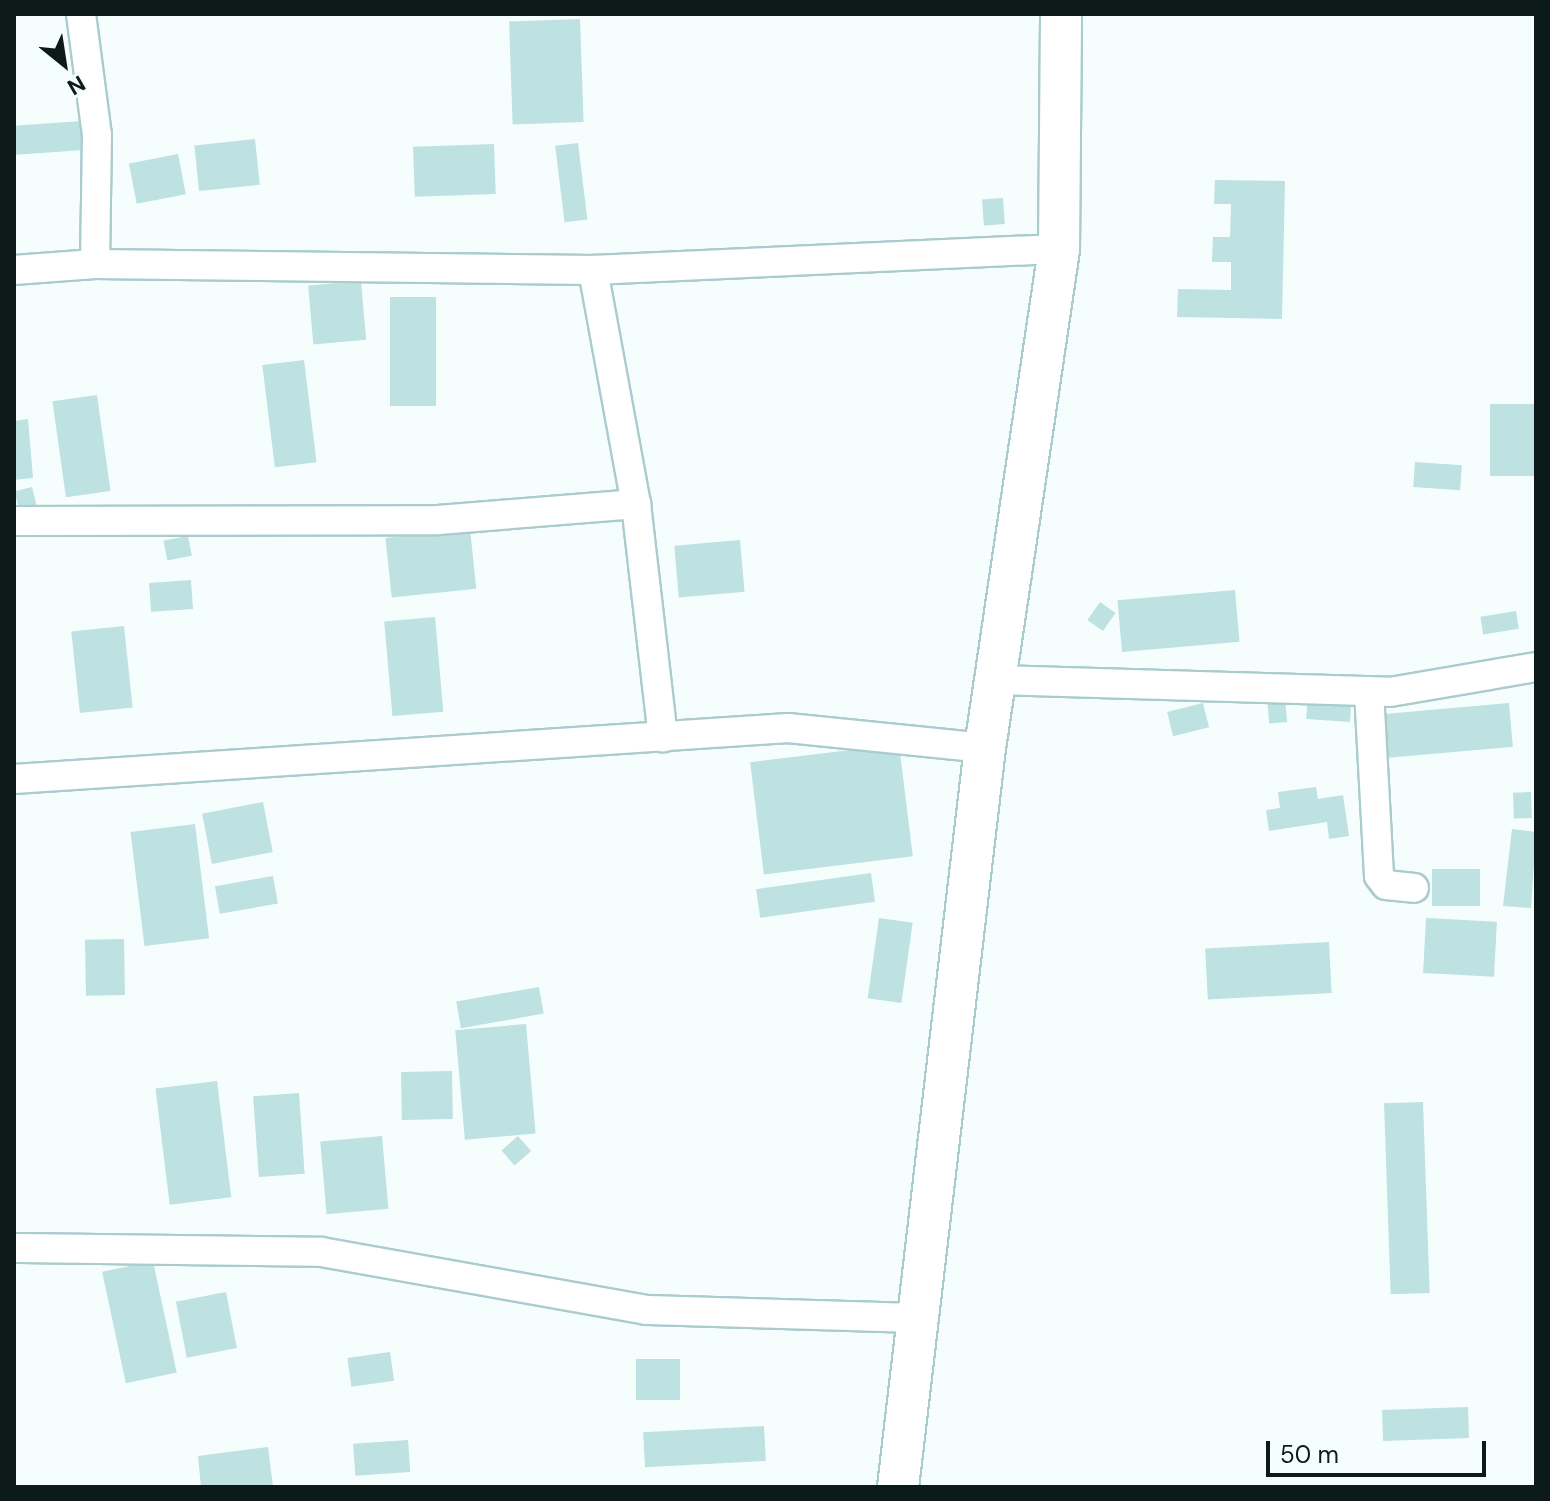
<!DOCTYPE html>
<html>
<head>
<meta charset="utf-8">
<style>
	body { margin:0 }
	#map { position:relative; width:1550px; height:1501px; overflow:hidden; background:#f6fdfd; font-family:"DM Sans",sans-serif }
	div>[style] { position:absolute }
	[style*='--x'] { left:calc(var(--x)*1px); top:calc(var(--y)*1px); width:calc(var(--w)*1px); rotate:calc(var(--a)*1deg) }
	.building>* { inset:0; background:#bee1e2; transform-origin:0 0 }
	.roads { filter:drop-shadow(2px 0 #aacccd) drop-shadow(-2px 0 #aacccd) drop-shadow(0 2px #aacccd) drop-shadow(0 -2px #aacccd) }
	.street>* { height:28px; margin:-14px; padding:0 14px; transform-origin:14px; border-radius:14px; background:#fff }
	.secondary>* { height:40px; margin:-20px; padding:0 20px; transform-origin:20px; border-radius:20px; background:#fff }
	span { translate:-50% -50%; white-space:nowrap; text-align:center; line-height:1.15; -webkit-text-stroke:8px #f6fdfd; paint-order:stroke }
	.frame { position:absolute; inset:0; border:16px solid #0d1a1a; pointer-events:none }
	.north { position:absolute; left:24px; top:24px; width:80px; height:80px; -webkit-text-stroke:6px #f6fdfd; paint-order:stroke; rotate:150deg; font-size:22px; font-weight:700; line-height:32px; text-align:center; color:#0d1a1a }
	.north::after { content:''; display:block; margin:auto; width:28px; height:36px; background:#0d1a1a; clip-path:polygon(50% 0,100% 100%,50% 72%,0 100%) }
	.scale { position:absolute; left:1266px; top:1441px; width:220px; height:36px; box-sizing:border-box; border:4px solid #0d1a1a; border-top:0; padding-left:10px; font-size:24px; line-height:28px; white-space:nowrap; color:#0d1a1a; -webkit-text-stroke:6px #f6fdfd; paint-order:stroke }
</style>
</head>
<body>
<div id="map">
	<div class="building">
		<div style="left:580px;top:19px;width:103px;height:71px;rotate:88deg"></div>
		<div style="left:82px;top:121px;width:29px;height:68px;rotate:86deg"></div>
		<div style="left:255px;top:139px;width:46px;height:61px;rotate:84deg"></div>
		<div style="left:578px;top:143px;width:77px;height:23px;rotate:83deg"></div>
		<div style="left:494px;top:144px;width:50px;height:81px;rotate:88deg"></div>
		<div style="left:178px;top:154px;width:41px;height:50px;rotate:79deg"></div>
		<div style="clip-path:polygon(1215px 180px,1285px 181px,1282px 319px,1177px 317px,1178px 289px,1231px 290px,1231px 262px,1212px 262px,1213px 237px,1230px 237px,1231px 204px,1214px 204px)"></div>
		<div style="left:1003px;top:198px;width:26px;height:21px;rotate:86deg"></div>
		<div style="left:361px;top:281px;width:59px;height:53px;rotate:85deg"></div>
		<div style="left:436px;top:297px;width:109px;height:46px;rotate:90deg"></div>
		<div style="left:304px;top:360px;width:103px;height:42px;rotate:83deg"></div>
		<div style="left:97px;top:395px;width:97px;height:45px;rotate:82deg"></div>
		<div style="left:1490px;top:404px;width:46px;height:72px"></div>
		<div style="clip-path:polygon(28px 419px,33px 478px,14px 480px,14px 421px)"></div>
		<div style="left:1415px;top:462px;width:47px;height:25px;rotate:4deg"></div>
		<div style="left:32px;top:487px;width:21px;height:18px;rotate:76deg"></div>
		<div style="left:470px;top:529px;width:60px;height:85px;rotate:84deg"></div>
		<div style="left:188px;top:536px;width:20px;height:25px;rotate:79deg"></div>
		<div style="left:740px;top:540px;width:52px;height:66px;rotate:85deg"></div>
		<div style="left:191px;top:580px;width:29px;height:42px;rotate:86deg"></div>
		<div style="left:1235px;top:590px;width:52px;height:118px;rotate:85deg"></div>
		<div style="left:1100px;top:602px;width:19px;height:22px;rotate:35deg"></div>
		<div style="left:1516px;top:611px;width:18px;height:36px;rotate:81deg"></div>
		<div style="left:435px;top:617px;width:95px;height:51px;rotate:85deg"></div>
		<div style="left:124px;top:626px;width:82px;height:53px;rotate:84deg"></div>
		<div style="left:1308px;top:692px;width:44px;height:27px;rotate:4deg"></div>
		<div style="left:1285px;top:697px;width:25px;height:18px;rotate:85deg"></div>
		<div style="left:1203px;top:703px;width:25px;height:37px;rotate:76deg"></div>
		<div style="left:1509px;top:703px;width:44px;height:125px;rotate:85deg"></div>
		<div style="left:899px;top:744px;width:113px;height:150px;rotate:83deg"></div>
		<div style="clip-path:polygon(1316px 787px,1318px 799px,1343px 795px,1349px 836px,1329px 839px,1327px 822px,1269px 831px,1266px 810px,1280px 808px,1278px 792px)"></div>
		<div style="left:1531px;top:792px;width:26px;height:18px;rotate:88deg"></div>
		<div style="left:263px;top:802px;width:51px;height:62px;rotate:79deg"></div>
		<div style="left:195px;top:824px;width:115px;height:65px;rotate:83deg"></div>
		<div style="clip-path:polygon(1512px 829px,1536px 832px,1531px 908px,1503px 906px)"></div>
		<div style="left:1432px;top:869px;width:48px;height:37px"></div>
		<div style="left:871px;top:873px;width:29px;height:116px;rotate:82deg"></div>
		<div style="left:273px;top:876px;width:28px;height:59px;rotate:80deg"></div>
		<div style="left:879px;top:918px;width:34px;height:81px;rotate:8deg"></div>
		<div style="left:1426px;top:918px;width:71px;height:55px;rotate:3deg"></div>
		<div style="left:124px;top:939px;width:56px;height:39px;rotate:89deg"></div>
		<div style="left:1329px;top:942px;width:51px;height:124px;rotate:87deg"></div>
		<div style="left:539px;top:987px;width:27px;height:84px;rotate:80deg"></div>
		<div style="left:526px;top:1024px;width:110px;height:71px;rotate:85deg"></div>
		<div style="left:452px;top:1071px;width:48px;height:51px;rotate:89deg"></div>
		<div style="left:217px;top:1081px;width:117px;height:62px;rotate:83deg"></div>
		<div style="left:299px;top:1093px;width:81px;height:46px;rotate:86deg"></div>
		<div style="left:1423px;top:1102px;width:191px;height:39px;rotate:88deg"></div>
		<div style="left:382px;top:1136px;width:73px;height:62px;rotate:85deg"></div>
		<div style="left:518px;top:1136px;width:20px;height:22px;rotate:49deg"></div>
		<div style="left:153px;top:1261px;width:114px;height:52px;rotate:78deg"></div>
		<div style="left:226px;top:1292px;width:57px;height:51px;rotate:79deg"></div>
		<div style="left:390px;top:1352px;width:29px;height:43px;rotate:82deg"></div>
		<div style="left:680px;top:1359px;width:41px;height:44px;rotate:90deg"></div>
		<div style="left:1468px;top:1407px;width:31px;height:86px;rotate:88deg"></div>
		<div style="left:764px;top:1426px;width:35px;height:121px;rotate:87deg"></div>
		<div style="left:408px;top:1440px;width:32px;height:55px;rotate:86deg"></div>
		<div style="clip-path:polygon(268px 1447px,273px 1487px,201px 1487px,198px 1456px)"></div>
	</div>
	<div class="roads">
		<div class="street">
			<div style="--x:81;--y:14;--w:122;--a:82.5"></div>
			<div style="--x:97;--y:135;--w:129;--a:90.9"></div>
			<div style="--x:14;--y:270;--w:81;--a:-4.2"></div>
			<div style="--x:95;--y:264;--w:498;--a:0.7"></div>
			<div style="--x:593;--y:270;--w:466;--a:-2.6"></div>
			<div style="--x:593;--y:270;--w:238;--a:79.6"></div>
			<div style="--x:636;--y:504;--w:235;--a:83.4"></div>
			<div style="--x:14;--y:521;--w:424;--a:-0.1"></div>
			<div style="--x:438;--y:520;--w:199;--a:-4.6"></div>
			<div style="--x:997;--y:680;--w:393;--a:1.7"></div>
			<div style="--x:1390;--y:692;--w:148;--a:-9.7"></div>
			<div style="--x:1369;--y:691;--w:185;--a:86.9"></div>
			<div style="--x:1379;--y:876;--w:11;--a:52"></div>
			<div style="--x:1386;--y:885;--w:28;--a:6"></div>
			<div style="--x:14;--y:779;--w:776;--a:-3.77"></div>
			<div style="--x:788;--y:728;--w:198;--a:5.8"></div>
			<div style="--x:14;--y:1248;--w:307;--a:0.7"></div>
			<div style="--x:321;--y:1252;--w:330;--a:10.1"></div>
			<div style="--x:646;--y:1310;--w:272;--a:1.7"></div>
		</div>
		<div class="secondary">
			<div style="--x:898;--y:1487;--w:744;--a:-83.29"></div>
			<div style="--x:985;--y:748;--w:504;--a:-81.56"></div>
			<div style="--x:1059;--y:249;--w:235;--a:-89.5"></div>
		</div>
	</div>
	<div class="frame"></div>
	<div class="north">N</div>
	<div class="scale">50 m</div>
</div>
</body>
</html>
